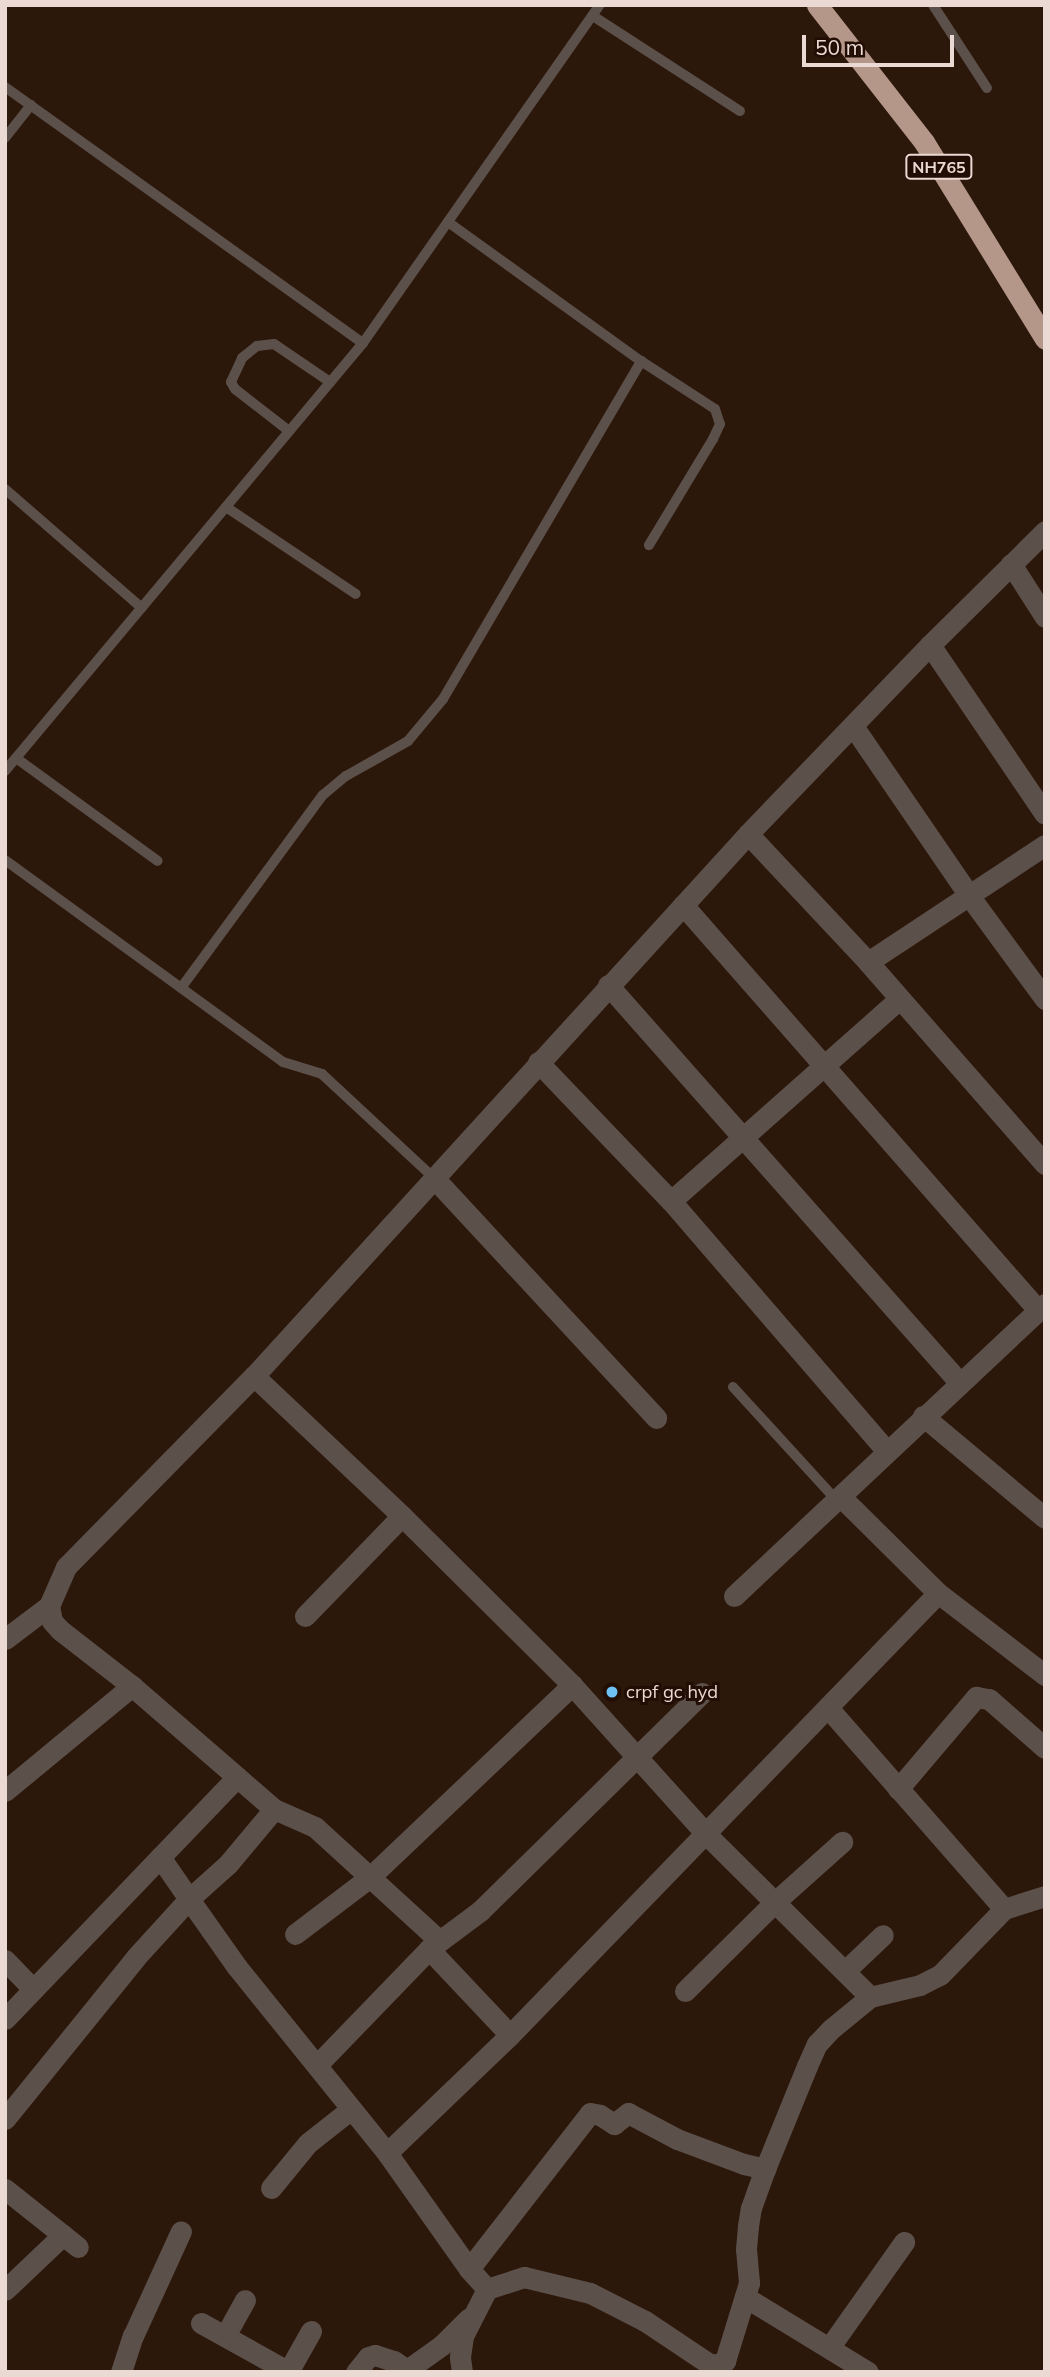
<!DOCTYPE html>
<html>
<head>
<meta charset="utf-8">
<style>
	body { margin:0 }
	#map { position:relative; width:1050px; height:2377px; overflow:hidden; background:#2c170b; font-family:Mulish,sans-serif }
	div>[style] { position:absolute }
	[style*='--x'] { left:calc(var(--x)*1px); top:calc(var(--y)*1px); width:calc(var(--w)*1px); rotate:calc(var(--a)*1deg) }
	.lane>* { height:10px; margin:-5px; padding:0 5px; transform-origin:5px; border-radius:5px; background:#5c504a }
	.street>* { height:21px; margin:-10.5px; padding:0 10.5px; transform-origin:10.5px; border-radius:10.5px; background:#5c504a }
	.highway>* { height:21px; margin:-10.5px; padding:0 10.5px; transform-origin:10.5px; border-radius:10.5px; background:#b49789 }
	.dots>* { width:19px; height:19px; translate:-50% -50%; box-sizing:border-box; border:4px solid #220d04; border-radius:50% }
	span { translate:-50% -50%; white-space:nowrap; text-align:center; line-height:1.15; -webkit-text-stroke:6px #220d04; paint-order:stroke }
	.shield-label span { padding:2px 5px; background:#220d04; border:2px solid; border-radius:5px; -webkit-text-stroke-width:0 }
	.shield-label { font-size:16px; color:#eadad3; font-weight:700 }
	.poi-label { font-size:18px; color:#eadad3 }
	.left { translate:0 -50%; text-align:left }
	.frame { position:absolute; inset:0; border:7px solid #eadad3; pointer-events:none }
	.scale { position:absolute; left:802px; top:35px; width:152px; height:32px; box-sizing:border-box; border:4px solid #eadad3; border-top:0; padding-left:9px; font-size:21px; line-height:24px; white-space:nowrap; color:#eadad3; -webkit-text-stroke:5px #220d04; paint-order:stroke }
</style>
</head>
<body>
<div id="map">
	<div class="lane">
		<div style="--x:933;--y:5;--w:99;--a:57"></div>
		<div style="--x:593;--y:16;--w:175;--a:32.9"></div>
		<div style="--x:5;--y:87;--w:440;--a:35.6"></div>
		<div style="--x:5;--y:138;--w:42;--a:-51.8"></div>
		<div style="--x:448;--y:222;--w:238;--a:35.8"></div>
		<div style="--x:641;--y:361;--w:88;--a:33"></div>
		<div style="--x:715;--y:409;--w:16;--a:72"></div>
		<div style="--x:720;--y:424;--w:17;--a:115"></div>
		<div style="--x:713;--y:439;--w:124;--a:121.1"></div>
		<div style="--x:289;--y:431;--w:68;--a:-142.1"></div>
		<div style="--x:235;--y:389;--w:8;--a:-120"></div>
		<div style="--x:231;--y:382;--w:26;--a:-65"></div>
		<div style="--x:242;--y:358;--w:19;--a:-39"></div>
		<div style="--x:257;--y:346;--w:17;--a:-7"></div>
		<div style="--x:274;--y:344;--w:68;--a:34.2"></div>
		<div style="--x:5;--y:489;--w:181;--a:41"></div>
		<div style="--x:226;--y:507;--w:156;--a:33.8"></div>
		<div style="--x:16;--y:758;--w:175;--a:36"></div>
		<div style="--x:5;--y:771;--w:558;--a:-50.09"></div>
		<div style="--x:363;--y:343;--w:413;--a:-55"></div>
		<div style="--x:5;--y:860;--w:344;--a:36"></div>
		<div style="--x:283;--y:1062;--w:41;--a:17.1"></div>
		<div style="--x:322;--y:1074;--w:153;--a:42.9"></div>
		<div style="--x:181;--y:988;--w:240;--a:-53.7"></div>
		<div style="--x:323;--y:795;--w:30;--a:-40"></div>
		<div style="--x:346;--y:776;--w:71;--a:-29.4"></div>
		<div style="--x:408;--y:741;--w:55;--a:-50.2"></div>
		<div style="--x:443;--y:699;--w:392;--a:-59.6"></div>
		<div style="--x:733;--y:1387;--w:154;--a:47.6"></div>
	</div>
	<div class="street">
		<div style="--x:1011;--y:564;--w:63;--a:57.3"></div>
		<div style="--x:930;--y:645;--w:204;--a:55.8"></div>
		<div style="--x:853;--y:726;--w:207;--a:55.6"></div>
		<div style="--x:970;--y:897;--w:127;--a:53.7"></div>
		<div style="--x:748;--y:834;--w:175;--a:46.8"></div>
		<div style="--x:868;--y:962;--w:269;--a:48.8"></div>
		<div style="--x:683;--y:905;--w:539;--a:48.76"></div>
		<div style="--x:868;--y:962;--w:212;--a:-33.5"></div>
		<div style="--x:608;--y:985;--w:530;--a:48.52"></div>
		<div style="--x:538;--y:1062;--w:192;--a:46.3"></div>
		<div style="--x:671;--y:1201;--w:330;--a:49.2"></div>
		<div style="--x:434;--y:1178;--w:327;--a:47.2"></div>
		<div style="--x:671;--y:1201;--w:303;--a:-41.5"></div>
		<div style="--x:254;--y:1376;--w:733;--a:-47.65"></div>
		<div style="--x:748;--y:834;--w:262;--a:-46.1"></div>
		<div style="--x:930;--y:645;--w:162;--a:-44.7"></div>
		<div style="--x:923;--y:1416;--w:159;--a:39.9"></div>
		<div style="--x:841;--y:1497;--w:136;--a:44.7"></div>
		<div style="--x:734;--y:1596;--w:427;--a:-43.2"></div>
		<div style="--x:305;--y:1616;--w:139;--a:-45.9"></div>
		<div style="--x:5;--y:1639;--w:55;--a:-36.9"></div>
		<div style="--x:49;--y:1606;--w:43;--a:-66.4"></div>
		<div style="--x:66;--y:1567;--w:268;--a:-45.5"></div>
		<div style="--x:254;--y:1376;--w:204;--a:43.4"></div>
		<div style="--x:402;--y:1516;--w:240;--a:44.8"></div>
		<div style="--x:572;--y:1685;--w:202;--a:48"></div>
		<div style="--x:707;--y:1835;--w:230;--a:44.8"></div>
		<div style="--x:829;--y:1709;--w:266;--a:48.8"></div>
		<div style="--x:237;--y:1777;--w:49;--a:40.9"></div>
		<div style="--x:274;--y:1809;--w:72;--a:129.9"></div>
		<div style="--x:228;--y:1864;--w:52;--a:138.1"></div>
		<div style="--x:189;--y:1899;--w:83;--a:54.8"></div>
		<div style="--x:237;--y:1967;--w:239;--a:51.1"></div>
		<div style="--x:387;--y:2153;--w:142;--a:54.7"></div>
		<div style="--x:469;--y:2269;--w:27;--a:48"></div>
		<div style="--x:898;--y:1789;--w:121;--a:-49.7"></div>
		<div style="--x:976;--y:1697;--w:13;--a:9"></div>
		<div style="--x:989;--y:1699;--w:74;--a:41.2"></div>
		<div style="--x:5;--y:1791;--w:165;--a:-39.6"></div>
		<div style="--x:274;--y:1809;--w:45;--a:23.7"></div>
		<div style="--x:315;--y:1827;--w:169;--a:42.4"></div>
		<div style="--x:295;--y:1934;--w:94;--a:-37.2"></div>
		<div style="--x:370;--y:1877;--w:279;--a:-43.5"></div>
		<div style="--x:429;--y:1949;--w:118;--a:46.7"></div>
		<div style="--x:5;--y:1960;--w:40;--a:46"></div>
		<div style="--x:845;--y:1971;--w:52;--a:-43.5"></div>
		<div style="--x:685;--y:1991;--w:128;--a:-44.7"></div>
		<div style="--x:776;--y:1901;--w:89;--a:-41.8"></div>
		<div style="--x:5;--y:2019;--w:335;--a:-46.2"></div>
		<div style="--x:237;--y:1777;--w:139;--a:-139.1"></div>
		<div style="--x:132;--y:1686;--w:91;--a:-142.1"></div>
		<div style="--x:60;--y:1630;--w:12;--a:-132"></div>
		<div style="--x:52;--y:1621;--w:15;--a:-101"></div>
		<div style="--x:317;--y:2065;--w:161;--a:-46"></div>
		<div style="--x:429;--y:1949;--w:64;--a:-36.7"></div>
		<div style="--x:480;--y:1911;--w:311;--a:-44.5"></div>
		<div style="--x:5;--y:2119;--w:208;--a:-51"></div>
		<div style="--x:136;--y:1957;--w:79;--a:-47.6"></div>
		<div style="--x:189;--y:1899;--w:51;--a:-124.6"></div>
		<div style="--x:387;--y:2153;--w:170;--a:-43.8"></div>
		<div style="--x:510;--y:2035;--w:615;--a:-45.92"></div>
		<div style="--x:938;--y:1593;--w:135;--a:37.5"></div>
		<div style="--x:271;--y:2188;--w:58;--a:-50.6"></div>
		<div style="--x:308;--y:2143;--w:55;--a:-38.3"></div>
		<div style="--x:5;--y:2189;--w:93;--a:38.5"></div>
		<div style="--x:469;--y:2269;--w:197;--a:-52.2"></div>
		<div style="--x:590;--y:2113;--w:10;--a:11"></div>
		<div style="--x:600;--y:2115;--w:17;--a:33"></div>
		<div style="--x:614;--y:2124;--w:18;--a:-38"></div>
		<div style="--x:628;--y:2113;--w:55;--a:28"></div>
		<div style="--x:677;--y:2139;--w:72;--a:20.5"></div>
		<div style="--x:744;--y:2164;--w:22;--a:13"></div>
		<div style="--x:765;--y:2169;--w:111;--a:-67.8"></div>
		<div style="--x:807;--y:2066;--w:24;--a:-66"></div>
		<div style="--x:817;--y:2044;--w:21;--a:-47"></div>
		<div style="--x:831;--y:2029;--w:50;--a:-39.4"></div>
		<div style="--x:870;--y:1997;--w:51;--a:-13.5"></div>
		<div style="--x:920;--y:1985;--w:22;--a:-27"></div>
		<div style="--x:940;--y:1975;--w:92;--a:-45.9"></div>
		<div style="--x:1004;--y:1909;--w:43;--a:-17.6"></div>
		<div style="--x:5;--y:2290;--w:80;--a:-43.5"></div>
		<div style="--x:745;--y:2297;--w:144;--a:31.4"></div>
		<div style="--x:201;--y:2323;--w:101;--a:29.1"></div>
		<div style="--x:225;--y:2336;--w:41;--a:-60.9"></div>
		<div style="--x:829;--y:2348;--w:130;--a:-54.7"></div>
		<div style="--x:121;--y:2372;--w:38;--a:-72"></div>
		<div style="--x:133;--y:2336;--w:115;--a:-65.4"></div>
		<div style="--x:288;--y:2372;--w:47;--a:-60.7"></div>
		<div style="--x:356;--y:2372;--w:19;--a:-51"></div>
		<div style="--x:368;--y:2357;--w:7;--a:-16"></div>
		<div style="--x:375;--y:2355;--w:20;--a:18"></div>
		<div style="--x:394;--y:2361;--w:16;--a:35"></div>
		<div style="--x:407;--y:2370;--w:43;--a:-35.5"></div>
		<div style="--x:442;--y:2345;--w:37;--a:-45"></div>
		<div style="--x:462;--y:2372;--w:15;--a:-98"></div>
		<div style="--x:460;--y:2357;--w:21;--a:-82"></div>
		<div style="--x:463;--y:2336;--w:53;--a:-62.9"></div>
		<div style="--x:487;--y:2289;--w:39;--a:-18"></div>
		<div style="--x:524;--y:2277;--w:68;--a:13.6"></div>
		<div style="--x:590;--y:2293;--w:62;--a:27"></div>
		<div style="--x:645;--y:2321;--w:76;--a:33.7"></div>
		<div style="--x:708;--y:2363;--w:7;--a:16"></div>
		<div style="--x:715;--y:2365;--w:11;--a:-22"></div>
		<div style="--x:725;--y:2361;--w:82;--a:-72.9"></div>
		<div style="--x:749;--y:2283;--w:34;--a:-95"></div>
		<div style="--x:746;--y:2249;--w:23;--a:-85"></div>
		<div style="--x:748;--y:2226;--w:18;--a:-81"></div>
		<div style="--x:751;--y:2208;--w:41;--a:-70.3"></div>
	</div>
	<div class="highway">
		<div style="--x:817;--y:5;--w:174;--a:52"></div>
		<div style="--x:924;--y:142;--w:231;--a:58.4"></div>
	</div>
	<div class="dots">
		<div style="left:612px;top:1692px;background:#6ec2f3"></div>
	</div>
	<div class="shield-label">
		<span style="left:939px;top:167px">NH765</span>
	</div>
	<div class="poi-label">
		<span class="left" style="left:626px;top:1692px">crpf gc hyd</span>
	</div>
	<div class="frame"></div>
	<div class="scale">50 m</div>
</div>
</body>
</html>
